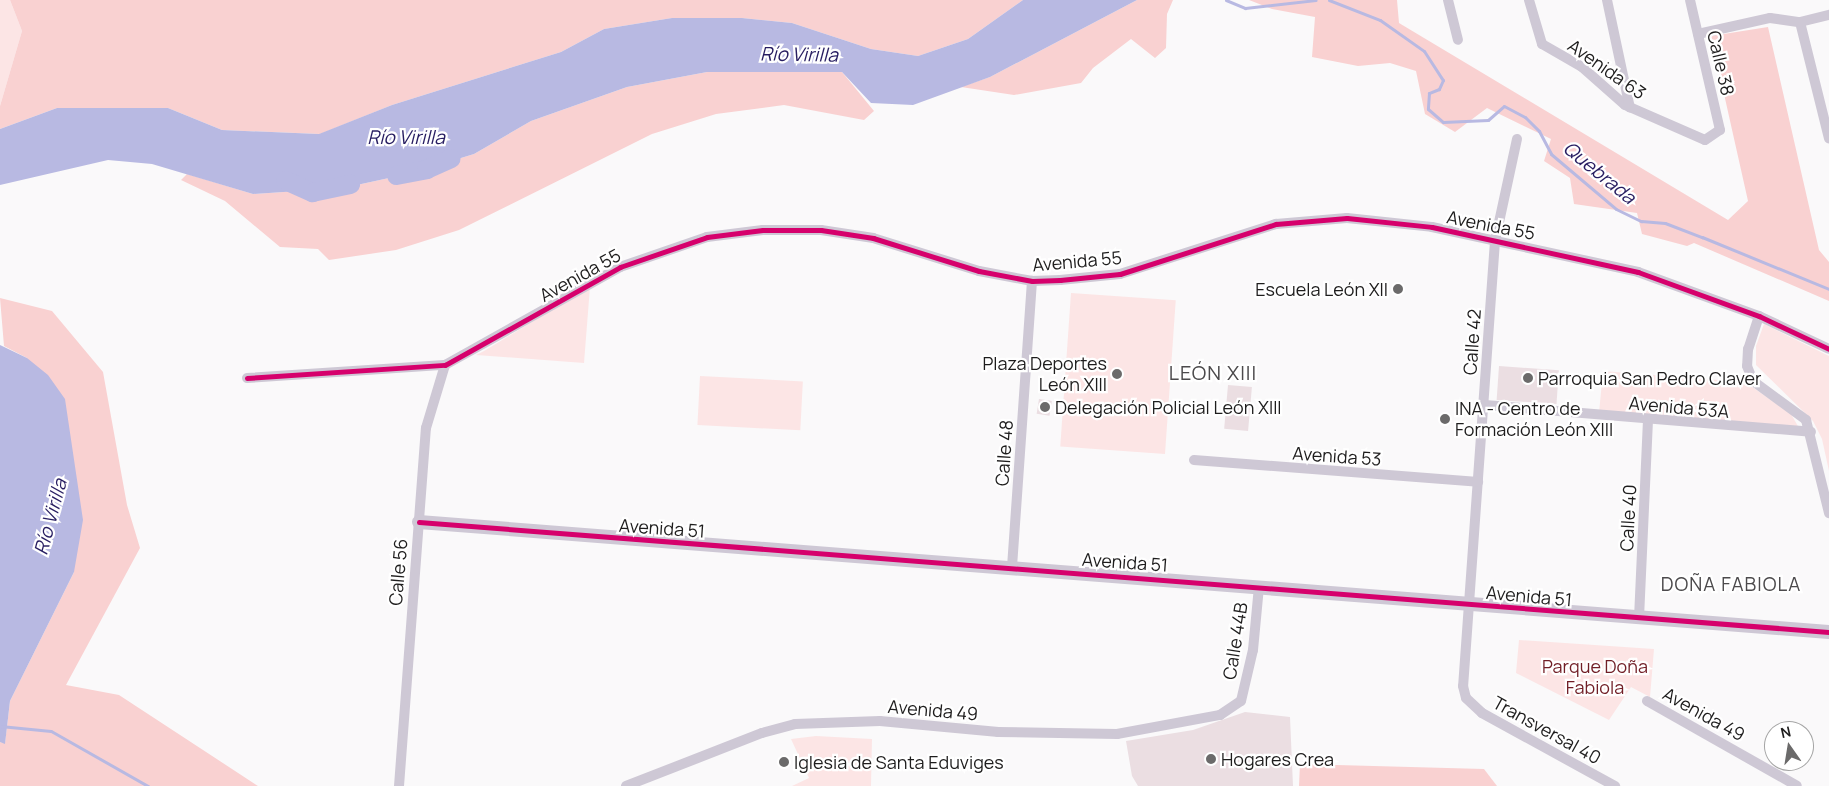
<!DOCTYPE html>
<html>
<head>
<meta charset="utf-8">
<style>
	body { margin:0 }
	#map { position:relative; width:1829px; height:786px; overflow:hidden; background:#faf9fa; font-family:Manrope,sans-serif }
	div>[style] { position:absolute }
	[style*='--x'] { left:calc(var(--x)*1px); top:calc(var(--y)*1px); width:calc(var(--w)*1px); rotate:calc(var(--a)*1deg) }
	.green>* { inset:0; background:#fce5e5; transform-origin:0 0 }
	.forest>* { inset:0; background:#f9d1d1 }
	.water>* { inset:0; background:#b8b9e2 }
	.stream>* { height:3px; margin:-1.5px; padding:0 1.5px; transform-origin:1.5px; border-radius:1.5px; background:#b8b9e2 }
	.river>* { height:19px; margin:-9.5px; padding:0 9.5px; transform-origin:9.5px; border-radius:9.5px; background:#b8b9e2 }
	.building>* { inset:0; background:#ebdee2; transform-origin:0 0 }
	.minor>* { height:10px; margin:-5px; padding:0 5px; transform-origin:5px; border-radius:5px; background:#cec8d5 }
	.tertiary>* { height:14px; margin:-7px; padding:0 7px; transform-origin:7px; border-radius:7px; background:#cec8d5 }
	.cycleway>* { height:5px; margin:-2.5px; padding:0 2.5px; transform-origin:2.5px; border-radius:2.5px; background:#d6006c }
	.dots>* { width:14px; height:14px; translate:-50% -50%; box-sizing:border-box; border:2px solid #fff; border-radius:50% }
	span { translate:-50% -50%; white-space:nowrap; text-align:center; line-height:1.15; -webkit-text-stroke:4.5px #fff; paint-order:stroke }
	.street-label { font-size:18px; color:#1e1d1d }
	.poi-label { font-size:18px; color:#1e1d1d }
	.right { translate:-100% -50%; text-align:right }
	.left { translate:0 -50%; text-align:left }
	.park-label { font-size:18px; color:#711e26 }
	.water-label { font-size:19px; color:#271d61; font-style:italic }
	.neighbourhood-label { font-size:19px; color:#4c4a4c; letter-spacing:1px }
	.quarter-label { font-size:20px; color:#4c4a4c; letter-spacing:1px }
	.north { position:absolute; left:1764px; top:721px; width:50px; height:50px; box-sizing:border-box; background:#fff; border:1px solid #a5a5a5; border-radius:50%; rotate:347deg; font-size:14px; font-weight:700; line-height:20px; text-align:center; color:#1e1d1d }
	.north::after { content:''; display:block; margin:auto; width:18px; height:22px; background:#6b6a6a; clip-path:polygon(50% 0,100% 100%,50% 72%,0 100%) }
</style>
</head>
<body>
<div id="map">
	<div class="green">
		<div style="clip-path:polygon(0 0,10px 0,22px 31px,0 106px)"></div>
		<div style="clip-path:polygon(590px 287px,584px 363px,476px 355px,484px 351px)"></div>
		<div style="left:1071px;top:293px;width:105px;height:154px;rotate:4deg"></div>
		<div style="clip-path:polygon(1764px 324px,1829px 356px,1829px 471px,1822px 439px,1813px 421px,1756px 365px,1756px 346px)"></div>
		<div style="clip-path:polygon(1603px 371px,1745px 382px,1791px 414px,1799px 428px,1599px 413px)"></div>
		<div style="left:700px;top:376px;width:103px;height:49px;rotate:3deg"></div>
		<div style="clip-path:polygon(1519px 640px,1654px 649px,1650px 697px,1631px 687px,1609px 720px,1516px 673px)"></div>
		<div style="clip-path:polygon(816px 736px,872px 739px,871px 786px,792px 786px,809px 778px,791px 739px)"></div>
	</div>
	<div class="forest">
		<div style="clip-path:polygon(10px 0,1023px 0,968px 39px,918px 56px,871px 49px,792px 23px,742px 18px,672px 18px,604px 29px,561px 52px,392px 105px,320px 134px,222px 130px,168px 108px,57px 108px,0 129px,0 106px,22px 31px)"></div>
		<div style="clip-path:polygon(1137px 0,1173px 0,1167px 14px,1166px 48px,1155px 58px,1131px 39px,1093px 68px,1081px 83px,1014px 95px,961px 87px,990px 77px)"></div>
		<div style="clip-path:polygon(1249px 0,1397px 0,1399px 23px,1728px 220px,1748px 201px,1711px 36px,1768px 27px,1819px 250px,1829px 262px,1829px 301px,1694px 243px,1687px 246px,1642px 234px,1637px 213px,1574px 204px,1570px 178px,1544px 161px,1551px 139px,1487px 108px,1455px 132px,1425px 114px,1416px 71px,1390px 63px,1358px 66px,1312px 57px,1315px 17px,1272px 9px)"></div>
		<div style="clip-path:polygon(784px 70px,842px 72px,874px 111px,864px 120px,784px 105px,716px 114px,652px 134px,459px 230px,396px 250px,329px 260px,318px 249px,280px 247px,225px 201px,181px 180px,187px 174px,253px 194px,343px 188px,412px 173px,474px 154px,531px 121px,627px 87px,707px 72px)"></div>
		<div style="clip-path:polygon(0 298px,52px 311px,103px 372px,127px 505px,140px 548px,66px 685px,119px 695px,258px 786px,0 786px,0 742px,5px 743px,10px 701px,74px 572px,27px 358px,4px 346px)"></div>
		<div style="clip-path:polygon(1300px 764px,1484px 769px,1497px 786px,1299px 786px)"></div>
	</div>
	<div class="water">
		<div style="clip-path:polygon(1023px 0,1137px 0,990px 77px,913px 105px,871px 103px,842px 72px,707px 72px,627px 87px,531px 121px,474px 154px,412px 173px,343px 188px,253px 194px,152px 164px,108px 160px,0 185px,0 129px,57px 108px,168px 108px,222px 130px,319px 134px,392px 105px,561px 52px,604px 29px,672px 18px,742px 18px,792px 23px,871px 49px,918px 56px,968px 39px)"></div>
		<div style="clip-path:polygon(0 345px,27px 358px,48px 375px,65px 399px,83px 520px,74px 572px,10px 701px,5px 744px,0 742px)"></div>
	</div>
	<div class="stream">
		<div style="--x:1226;--y:0;--w:21;--a:23"></div>
		<div style="--x:1245;--y:8;--w:71;--a:-6.4"></div>
		<div style="--x:1329;--y:0;--w:55;--a:21.4"></div>
		<div style="--x:1380;--y:20;--w:54;--a:35.2"></div>
		<div style="--x:1424;--y:51;--w:35;--a:57"></div>
		<div style="--x:1443;--y:80;--w:10;--a:114"></div>
		<div style="--x:1439;--y:89;--w:11;--a:158"></div>
		<div style="--x:1429;--y:93;--w:16;--a:94"></div>
		<div style="--x:1428;--y:109;--w:20;--a:41"></div>
		<div style="--x:1443;--y:122;--w:45;--a:-2.5"></div>
		<div style="--x:1488;--y:120;--w:21;--a:-41"></div>
		<div style="--x:1504;--y:106;--w:24;--a:28"></div>
		<div style="--x:1525;--y:117;--w:20;--a:45"></div>
		<div style="--x:1539;--y:131;--w:26;--a:62"></div>
		<div style="--x:1551;--y:154;--w:85;--a:40.2"></div>
		<div style="--x:1616;--y:209;--w:28;--a:26"></div>
		<div style="--x:1641;--y:221;--w:24;--a:5"></div>
		<div style="--x:1665;--y:223;--w:40;--a:21"></div>
		<div style="--x:1702;--y:237;--w:137;--a:22.3"></div>
		<div style="--x:0;--y:726;--w:51;--a:5.6"></div>
		<div style="--x:51;--y:731;--w:112;--a:29.6"></div>
	</div>
	<div class="river">
		<div style="--x:396;--y:175;--w:31;--a:-11"></div>
		<div style="--x:426;--y:169;--w:27;--a:-24"></div>
		<div style="--x:285;--y:180;--w:30;--a:24"></div>
		<div style="--x:312;--y:192;--w:39;--a:-12"></div>
	</div>
	<div class="building">
		<div style="left:1499px;top:366px;width:60px;height:34px;rotate:4deg"></div>
		<div style="left:1228px;top:385px;width:24px;height:44px;rotate:5deg"></div>
		<div style="left:1039px;top:399px;width:13px;height:15px;rotate:9deg"></div>
		<div style="clip-path:polygon(1245px 712px,1290px 717px,1293px 786px,1138px 786px,1132px 776px,1126px 741px,1193px 730px)"></div>
	</div>
	<div class="minor">
		<div style="--x:1448;--y:0;--w:41;--a:76"></div>
		<div style="--x:1529;--y:0;--w:46;--a:73.5"></div>
		<div style="--x:1542;--y:44;--w:46;--a:29.9"></div>
		<div style="--x:1582;--y:67;--w:57;--a:41.5"></div>
		<div style="--x:1625;--y:105;--w:87;--a:23.6"></div>
		<div style="--x:1705;--y:140;--w:18;--a:-34"></div>
		<div style="--x:1720;--y:130;--w:133;--a:-103"></div>
		<div style="--x:1607;--y:0;--w:110;--a:78"></div>
		<div style="--x:1800;--y:22;--w:120;--a:76"></div>
		<div style="--x:1698;--y:34;--w:74;--a:-12.5"></div>
		<div style="--x:1770;--y:18;--w:30;--a:8"></div>
		<div style="--x:1800;--y:22;--w:30;--a:-14"></div>
		<div style="--x:1517;--y:139;--w:104;--a:102.2"></div>
		<div style="--x:1495;--y:241;--w:446;--a:94.1"></div>
		<div style="--x:1463;--y:686;--w:12;--a:76"></div>
		<div style="--x:1466;--y:698;--w:22;--a:43"></div>
		<div style="--x:1482;--y:713;--w:152;--a:28.8"></div>
		<div style="--x:1759;--y:316;--w:35;--a:108"></div>
		<div style="--x:1748;--y:349;--w:17;--a:93"></div>
		<div style="--x:1747;--y:366;--w:16;--a:68"></div>
		<div style="--x:1753;--y:381;--w:66;--a:36.3"></div>
		<div style="--x:1806;--y:420;--w:96;--a:76.1"></div>
		<div style="--x:247;--y:378;--w:198;--a:-3.8"></div>
		<div style="--x:445;--y:365;--w:201;--a:-29.2"></div>
		<div style="--x:620;--y:267;--w:92;--a:-19"></div>
		<div style="--x:707;--y:237;--w:56;--a:-7.1"></div>
		<div style="--x:763;--y:230;--w:58;--a:0"></div>
		<div style="--x:821;--y:230;--w:53;--a:8.7"></div>
		<div style="--x:873;--y:238;--w:111;--a:17.3"></div>
		<div style="--x:979;--y:271;--w:54;--a:10.7"></div>
		<div style="--x:1032;--y:281;--w:28;--a:-2"></div>
		<div style="--x:1060;--y:280;--w:60;--a:-5.7"></div>
		<div style="--x:1120;--y:274;--w:164;--a:-17.8"></div>
		<div style="--x:1276;--y:224;--w:71;--a:-4.8"></div>
		<div style="--x:1347;--y:218;--w:85;--a:6"></div>
		<div style="--x:1432;--y:227;--w:211;--a:12.3"></div>
		<div style="--x:1638;--y:272;--w:129;--a:20"></div>
		<div style="--x:1759;--y:316;--w:77;--a:25.2"></div>
		<div style="--x:1485;--y:405;--w:327;--a:4.7"></div>
		<div style="--x:1194;--y:460;--w:285;--a:4.4"></div>
		<div style="--x:1012;--y:567;--w:287;--a:-86"></div>
		<div style="--x:1639;--y:618;--w:197;--a:-87.4"></div>
		<div style="--x:1647;--y:701;--w:172;--a:29.5"></div>
		<div style="--x:399;--y:786;--w:359;--a:-85.7"></div>
		<div style="--x:426;--y:428;--w:66;--a:-73.2"></div>
		<div style="--x:626;--y:786;--w:146;--a:-21.3"></div>
		<div style="--x:762;--y:733;--w:34;--a:-15"></div>
		<div style="--x:795;--y:724;--w:85;--a:-2"></div>
		<div style="--x:880;--y:721;--w:119;--a:5.3"></div>
		<div style="--x:998;--y:732;--w:119;--a:1"></div>
		<div style="--x:1117;--y:734;--w:105;--a:-10.5"></div>
		<div style="--x:1220;--y:715;--w:25;--a:-34"></div>
		<div style="--x:1241;--y:701;--w:52;--a:-76.8"></div>
		<div style="--x:1253;--y:650;--w:64;--a:-84.6"></div>
	</div>
	<div class="tertiary">
		<div style="--x:419;--y:522;--w:1414;--a:4.46"></div>
	</div>
	<div class="cycleway">
		<div style="--x:247;--y:378;--w:198;--a:-3.8"></div>
		<div style="--x:445;--y:365;--w:201;--a:-29.2"></div>
		<div style="--x:620;--y:267;--w:92;--a:-19"></div>
		<div style="--x:707;--y:237;--w:56;--a:-7.1"></div>
		<div style="--x:763;--y:230;--w:58;--a:0"></div>
		<div style="--x:821;--y:230;--w:53;--a:8.7"></div>
		<div style="--x:873;--y:238;--w:111;--a:17.3"></div>
		<div style="--x:979;--y:271;--w:54;--a:10.7"></div>
		<div style="--x:1032;--y:281;--w:28;--a:-2"></div>
		<div style="--x:1060;--y:280;--w:60;--a:-5.7"></div>
		<div style="--x:1120;--y:274;--w:164;--a:-17.8"></div>
		<div style="--x:1276;--y:224;--w:71;--a:-4.8"></div>
		<div style="--x:1347;--y:218;--w:85;--a:6"></div>
		<div style="--x:1432;--y:227;--w:211;--a:12.3"></div>
		<div style="--x:1638;--y:272;--w:129;--a:20"></div>
		<div style="--x:1759;--y:316;--w:77;--a:25.2"></div>
		<div style="--x:419;--y:522;--w:1414;--a:4.46"></div>
	</div>
	<div class="dots">
		<div style="left:1398px;top:289px;background:#6b6a6a"></div>
		<div style="left:1117px;top:374px;background:#6b6a6a"></div>
		<div style="left:1528px;top:378px;background:#6b6a6a"></div>
		<div style="left:1045px;top:407px;background:#6b6a6a"></div>
		<div style="left:1445px;top:419px;background:#6b6a6a"></div>
		<div style="left:1211px;top:759px;background:#6b6a6a"></div>
		<div style="left:784px;top:762px;background:#6b6a6a"></div>
	</div>
	<div class="street-label">
		<span style="left:1721px;top:63px;rotate:77deg">Calle 38</span>
		<span style="left:1607px;top:69px;rotate:35deg">Avenida 63</span>
		<span style="left:1491px;top:225px;rotate:11deg">Avenida 55</span>
		<span style="left:1077px;top:261px;rotate:-5deg">Avenida 55</span>
		<span style="left:580px;top:275px;rotate:-29deg">Avenida 55</span>
		<span style="left:1472px;top:342px;rotate:-86deg">Calle 42</span>
		<span style="left:1679px;top:407px;rotate:5deg">Avenida 53A</span>
		<span style="left:1004px;top:453px;rotate:-86deg">Calle 48</span>
		<span style="left:1337px;top:456px;rotate:4deg">Avenida 53</span>
		<span style="left:1628px;top:518px;rotate:-87deg">Calle 40</span>
		<span style="left:662px;top:528px;rotate:4deg">Avenida 51</span>
		<span style="left:1125px;top:562px;rotate:4deg">Avenida 51</span>
		<span style="left:398px;top:572px;rotate:-85deg">Calle 56</span>
		<span style="left:1529px;top:596px;rotate:5deg">Avenida 51</span>
		<span style="left:1235px;top:641px;rotate:-81deg">Calle 44B</span>
		<span style="left:933px;top:710px;rotate:5deg">Avenida 49</span>
		<span style="left:1704px;top:714px;rotate:29deg">Avenida 49</span>
		<span style="left:1547px;top:730px;rotate:29deg">Transversal 40</span>
	</div>
	<div class="poi-label">
		<span class="right" style="left:1388px;top:289px">Escuela León XII</span>
		<span class="right" style="left:1107px;top:374px">Plaza Deportes<br>León XIII</span>
		<span class="left" style="left:1538px;top:378px">Parroquia San Pedro Claver</span>
		<span class="left" style="left:1055px;top:407px">Delegación Policial León XIII</span>
		<span class="left" style="left:1455px;top:419px">INA - Centro de<br>Formación León XIII</span>
		<span class="left" style="left:1221px;top:759px">Hogares Crea</span>
		<span class="left" style="left:794px;top:762px">Iglesia de Santa Eduviges</span>
	</div>
	<div class="park-label">
		<span style="left:1595px;top:677px">Parque Doña<br>Fabiola</span>
	</div>
	<div class="water-label">
		<span style="left:799px;top:55px;rotate:1deg">Río Virilla</span>
		<span style="left:406px;top:138px">Río Virilla</span>
		<span style="left:1599px;top:173px;rotate:39deg">Quebrada</span>
		<span style="left:51px;top:517px;rotate:-75deg">Río Virilla</span>
	</div>
	<div class="neighbourhood-label">
		<span style="left:1731px;top:585px">DOÑA FABIOLA</span>
	</div>
	<div class="quarter-label">
		<span style="left:1213px;top:372px">LEÓN XIII</span>
	</div>
	<div class="north">N</div>
</div>
</body>
</html>
